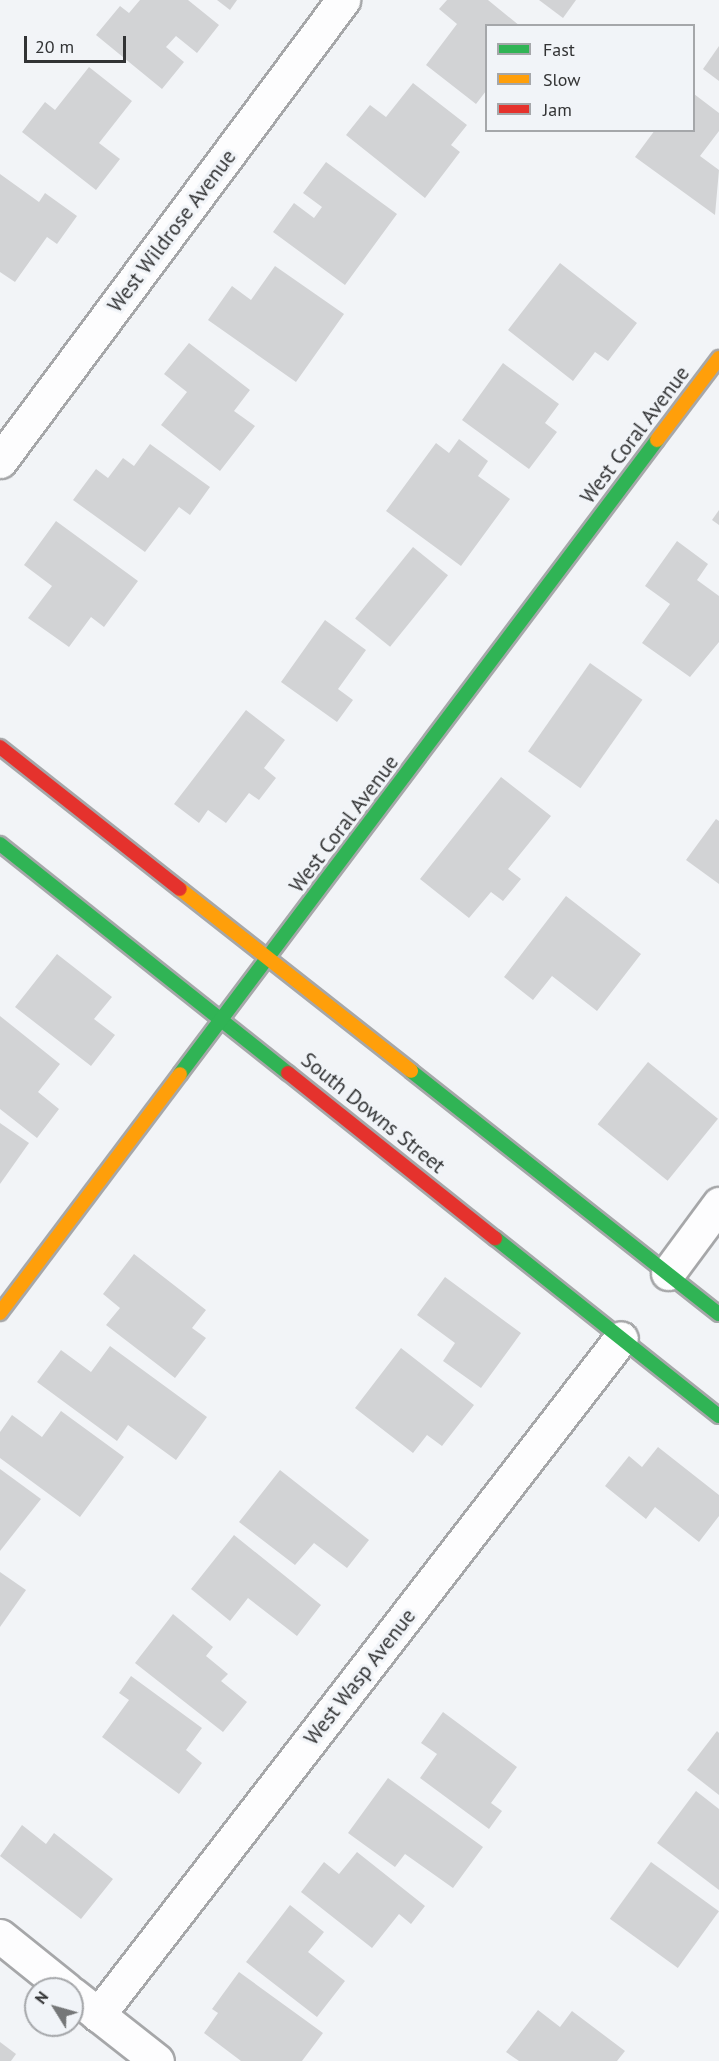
<!DOCTYPE html>
<html>
<head>
<meta charset="utf-8">
<style>
	body { margin:0 }
	#map { position:relative; width:719px; height:2061px; overflow:hidden; background:#f2f4f7; font-family:"PT Sans",sans-serif }
	div>[style] { position:absolute }
	[style*='--x'] { left:calc(var(--x)*1px); top:calc(var(--y)*1px); width:calc(var(--w)*1px); rotate:calc(var(--a)*1deg) }
	.building>* { inset:0; background:#d2d3d5; transform-origin:0 0 }
	.roads { filter:drop-shadow(2px 0 #a6a7a9) drop-shadow(-2px 0 #a6a7a9) drop-shadow(0 2px #a6a7a9) drop-shadow(0 -2px #a6a7a9) }
	.street>* { height:33px; margin:-16.5px; padding:0 16.5px; transform-origin:16.5px; border-radius:16.5px; background:#fdfdfe }
	.fast>* { height:14px; margin:-7px; padding:0 7px; transform-origin:7px; border-radius:7px; background:#30b455 }
	.slow>* { height:14px; margin:-7px; padding:0 7px; transform-origin:7px; border-radius:7px; background:#ff9f0a }
	.jam>* { height:14px; margin:-7px; padding:0 7px; transform-origin:7px; border-radius:7px; background:#e5322d }
	span { translate:-50% -50%; white-space:nowrap; text-align:center; line-height:1.15; -webkit-text-stroke:6px #f1f4f8; paint-order:stroke }
	.street-label { font-size:21px; color:#323334 }
	.legend { position:absolute; left:485px; top:24px; width:210px; height:108px; box-sizing:border-box; background:#f1f4f8; border:2px solid #a5a7aa; margin:0; padding:8px 10px; list-style:none; font-size:18px; color:#323334 }
	.legend li { display:flex; align-items:center; gap:12px; height:30px }
	.legend b { width:30px; border:2px solid #a5a7aa }
	.north { position:absolute; left:24px; top:1977px; width:60px; height:60px; box-sizing:border-box; background:#f1f4f8; border:2px solid #a5a7aa; border-radius:50%; rotate:307deg; font-size:16px; font-weight:700; line-height:24px; text-align:center; color:#323334 }
	.north::after { content:''; display:block; margin:auto; width:21px; height:27px; background:#757778; clip-path:polygon(50% 0,100% 100%,50% 72%,0 100%) }
	.scale { position:absolute; left:24px; top:36px; width:102px; height:27px; box-sizing:border-box; border:3px solid #323334; border-top:0; padding-left:8px; font-size:18px; line-height:21px; white-space:nowrap; color:#323334; -webkit-text-stroke:4px #f1f4f8; paint-order:stroke }
</style>
</head>
<body>
<div id="map">
	<div class="building">
		<div style="clip-path:polygon(140px 0,188px 0,219px 25px,197px 53px,176px 36px,166px 47px,184px 62px,162px 89px,96px 35px,120px 6px,129px 13px)"></div>
		<div style="clip-path:polygon(217px 0,237px 0,230px 10px)"></div>
		<div style="clip-path:polygon(447px 0,488px 0,520px 26px,486px 26px,486px 91px,476px 104px,426px 65px,457px 24px,439px 9px)"></div>
		<div style="clip-path:polygon(539px 0,576px 0,563px 18px)"></div>
		<div style="clip-path:polygon(719px 46px,719px 81px,703px 69px)"></div>
		<div style="clip-path:polygon(89px 67px,132px 101px,99px 143px,120px 159px,96px 190px,22px 132px,45px 102px,55px 110px)"></div>
		<div style="clip-path:polygon(413px 83px,467px 125px,451px 145px,460px 152px,425px 198px,346px 135px,370px 105px,386px 117px)"></div>
		<div style="clip-path:polygon(694px 94px,719px 113px,719px 131px,700px 156px,719px 170px,715px 215px,635px 157px,655px 130px,694px 130px)"></div>
		<div style="clip-path:polygon(326px 162px,397px 214px,345px 285px,273px 232px,294px 203px,314px 218px,322px 207px,303px 193px)"></div>
		<div style="clip-path:polygon(0 174px,39px 202px,45px 193px,77px 216px,57px 244px,47px 237px,15px 282px,0 272px)"></div>
		<div style="clip-path:polygon(560px 263px,637px 323px,608px 361px,595px 352px,573px 381px,508px 330px)"></div>
		<div style="clip-path:polygon(275px 266px,344px 314px,296px 382px,208px 320px,232px 286px,251px 300px)"></div>
		<div style="clip-path:polygon(189px 343px,250px 390px,234px 411px,255px 426px,220px 471px,161px 425px,187px 392px,164px 374px)"></div>
		<div style="clip-path:polygon(503px 363px,559px 404px,545px 423px,557px 432px,529px 469px,462px 420px)"></div>
		<div style="clip-path:polygon(459px 439px,488px 461px,478px 476px,510px 499px,461px 566px,386px 511px,436px 443px,449px 453px)"></div>
		<div style="clip-path:polygon(150px 444px,210px 487px,190px 515px,179px 507px,145px 552px,73px 500px,96px 469px,108px 478px,123px 458px,134px 466px)"></div>
		<div style="clip-path:polygon(719px 510px,719px 525px,712px 520px)"></div>
		<div style="clip-path:polygon(56px 521px,138px 581px,104px 627px,91px 617px,69px 647px,28px 618px,52px 586px,24px 565px)"></div>
		<div style="clip-path:polygon(677px 541px,708px 564px,697px 580px,719px 596px,719px 642px,690px 677px,642px 643px,670px 604px,645px 586px)"></div>
		<div style="left:413px;top:547px;width:45px;height:92px;rotate:39deg"></div>
		<div style="clip-path:polygon(325px 620px,366px 650px,338px 689px,353px 700px,337px 722px,281px 682px)"></div>
		<div style="left:590px;top:663px;width:64px;height:108px;rotate:35deg"></div>
		<div style="clip-path:polygon(246px 710px,285px 740px,264px 768px,276px 778px,259px 800px,249px 793px,226px 823px,208px 810px,199px 823px,174px 804px)"></div>
		<div style="clip-path:polygon(501px 777px,551px 816px,508px 869px,521px 879px,503px 901px,491px 892px,469px 918px,420px 879px)"></div>
		<div style="clip-path:polygon(716px 819px,719px 821px,719px 884px,686px 860px)"></div>
		<div style="clip-path:polygon(566px 896px,641px 954px,597px 1011px,552px 976px,533px 1000px,504px 977px)"></div>
		<div style="clip-path:polygon(57px 954px,112px 997px,94px 1019px,115px 1035px,91px 1066px,15px 1007px)"></div>
		<div style="clip-path:polygon(0 1016px,60px 1064px,38px 1092px,59px 1109px,37px 1138px,0 1109px)"></div>
		<div style="left:648px;top:1062px;width:90px;height:80px;rotate:39deg"></div>
		<div style="clip-path:polygon(0 1123px,29px 1143px,0 1184px)"></div>
		<div style="clip-path:polygon(134px 1254px,206px 1310px,192px 1328px,206px 1338px,175px 1378px,106px 1325px,120px 1308px,103px 1294px)"></div>
		<div style="clip-path:polygon(445px 1277px,521px 1333px,481px 1388px,443px 1361px,455px 1343px,417px 1315px)"></div>
		<div style="clip-path:polygon(110px 1346px,207px 1417px,176px 1460px,128px 1425px,117px 1441px,37px 1382px,61px 1350px,91px 1372px)"></div>
		<div style="clip-path:polygon(401px 1348px,474px 1405px,442px 1446px,427px 1435px,413px 1453px,355px 1408px)"></div>
		<div style="clip-path:polygon(61px 1411px,124px 1457px,80px 1517px,0 1458px,0 1432px,12px 1415px,42px 1437px)"></div>
		<div style="clip-path:polygon(658px 1447px,719px 1495px,719px 1516px,699px 1542px,655px 1507px,646px 1519px,605px 1486px,629px 1456px,642px 1467px)"></div>
		<div style="clip-path:polygon(0 1469px,41px 1499px,0 1551px)"></div>
		<div style="clip-path:polygon(280px 1470px,369px 1540px,347px 1568px,314px 1543px,295px 1565px,239px 1522px)"></div>
		<div style="clip-path:polygon(234px 1535px,321px 1605px,297px 1636px,248px 1598px,230px 1621px,191px 1589px)"></div>
		<div style="clip-path:polygon(0 1572px,26px 1590px,0 1627px)"></div>
		<div style="clip-path:polygon(173px 1614px,213px 1647px,206px 1656px,228px 1674px,221px 1681px,247px 1702px,223px 1732px,135px 1663px)"></div>
		<div style="clip-path:polygon(131px 1676px,202px 1728px,186px 1750px,202px 1763px,179px 1794px,102px 1737px,129px 1700px,119px 1693px)"></div>
		<div style="clip-path:polygon(443px 1712px,517px 1767px,491px 1803px,502px 1811px,489px 1829px,420px 1778px,437px 1754px,421px 1743px)"></div>
		<div style="clip-path:polygon(717px 1731px,719px 1733px,719px 1795px,687px 1770px)"></div>
		<div style="clip-path:polygon(388px 1778px,483px 1847px,453px 1888px,405px 1854px,395px 1867px,348px 1833px)"></div>
		<div style="clip-path:polygon(696px 1791px,719px 1809px,719px 1890px,657px 1843px)"></div>
		<div style="clip-path:polygon(22px 1825px,46px 1844px,54px 1833px,113px 1879px,81px 1919px,0 1856px)"></div>
		<div style="clip-path:polygon(357px 1852px,425px 1906px,411px 1924px,399px 1914px,372px 1948px,301px 1892px,324px 1862px,339px 1874px)"></div>
		<div style="left:651px;top:1862px;width:84px;height:70px;rotate:36deg"></div>
		<div style="clip-path:polygon(290px 1905px,324px 1932px,308px 1952px,345px 1981px,317px 2017px,246px 1962px)"></div>
		<div style="clip-path:polygon(239px 1972px,323px 2033px,302px 2061px,241px 2061px,204px 2033px,218px 2013px,212px 2009px)"></div>
		<div style="clip-path:polygon(538px 2010px,560px 2027px,572px 2011px,625px 2051px,617px 2061px,519px 2061px,506px 2052px)"></div>
		<div style="clip-path:polygon(0 2042px,16px 2054px,11px 2061px,0 2061px)"></div>
	</div>
	<div class="roads">
		<div class="street">
			<div style="--x:0;--y:461;--w:575;--a:-53.35"></div>
			<div style="--x:668;--y:1273;--w:86;--a:-53.5"></div>
			<div style="--x:0;--y:1936;--w:85;--a:38.8"></div>
			<div style="--x:72;--y:1994;--w:108;--a:38.2"></div>
			<div style="--x:98;--y:2015;--w:855;--a:-52.31"></div>
		</div>
		<div class="fast">
			<div style="--x:0;--y:844;--w:368;--a:38.5"></div>
			<div style="--x:411;--y:1071;--w:392;--a:38.3"></div>
			<div style="--x:180;--y:1074;--w:793;--a:-53.04"></div>
			<div style="--x:495;--y:1238;--w:286;--a:38.5"></div>
		</div>
		<div class="slow">
			<div style="--x:657;--y:440;--w:103;--a:-52.9"></div>
			<div style="--x:180;--y:889;--w:294;--a:38.2"></div>
			<div style="--x:0;--y:1313;--w:299;--a:-53"></div>
		</div>
		<div class="jam">
			<div style="--x:0;--y:747;--w:229;--a:38.3"></div>
			<div style="--x:288;--y:1073;--w:265;--a:38.6"></div>
		</div>
	</div>
	<div class="street-label">
		<span style="left:172px;top:231px;rotate:-53deg">West Wildrose Avenue</span>
		<span style="left:635px;top:435px;rotate:-53deg">West Coral Avenue</span>
		<span style="left:344px;top:824px;rotate:-53deg">West Coral Avenue</span>
		<span style="left:373px;top:1113px;rotate:39deg">South Downs Street</span>
		<span style="left:360px;top:1677px;rotate:-52deg">West Wasp Avenue</span>
	</div>
	<ul class="legend">
	<li><b style="height:8px;background:#30b455"></b>Fast</li>
	<li><b style="height:8px;background:#ff9f0a"></b>Slow</li>
	<li><b style="height:8px;background:#e5322d"></b>Jam</li>
	</ul>
	<div class="north">N</div>
	<div class="scale">20 m</div>
</div>
</body>
</html>
